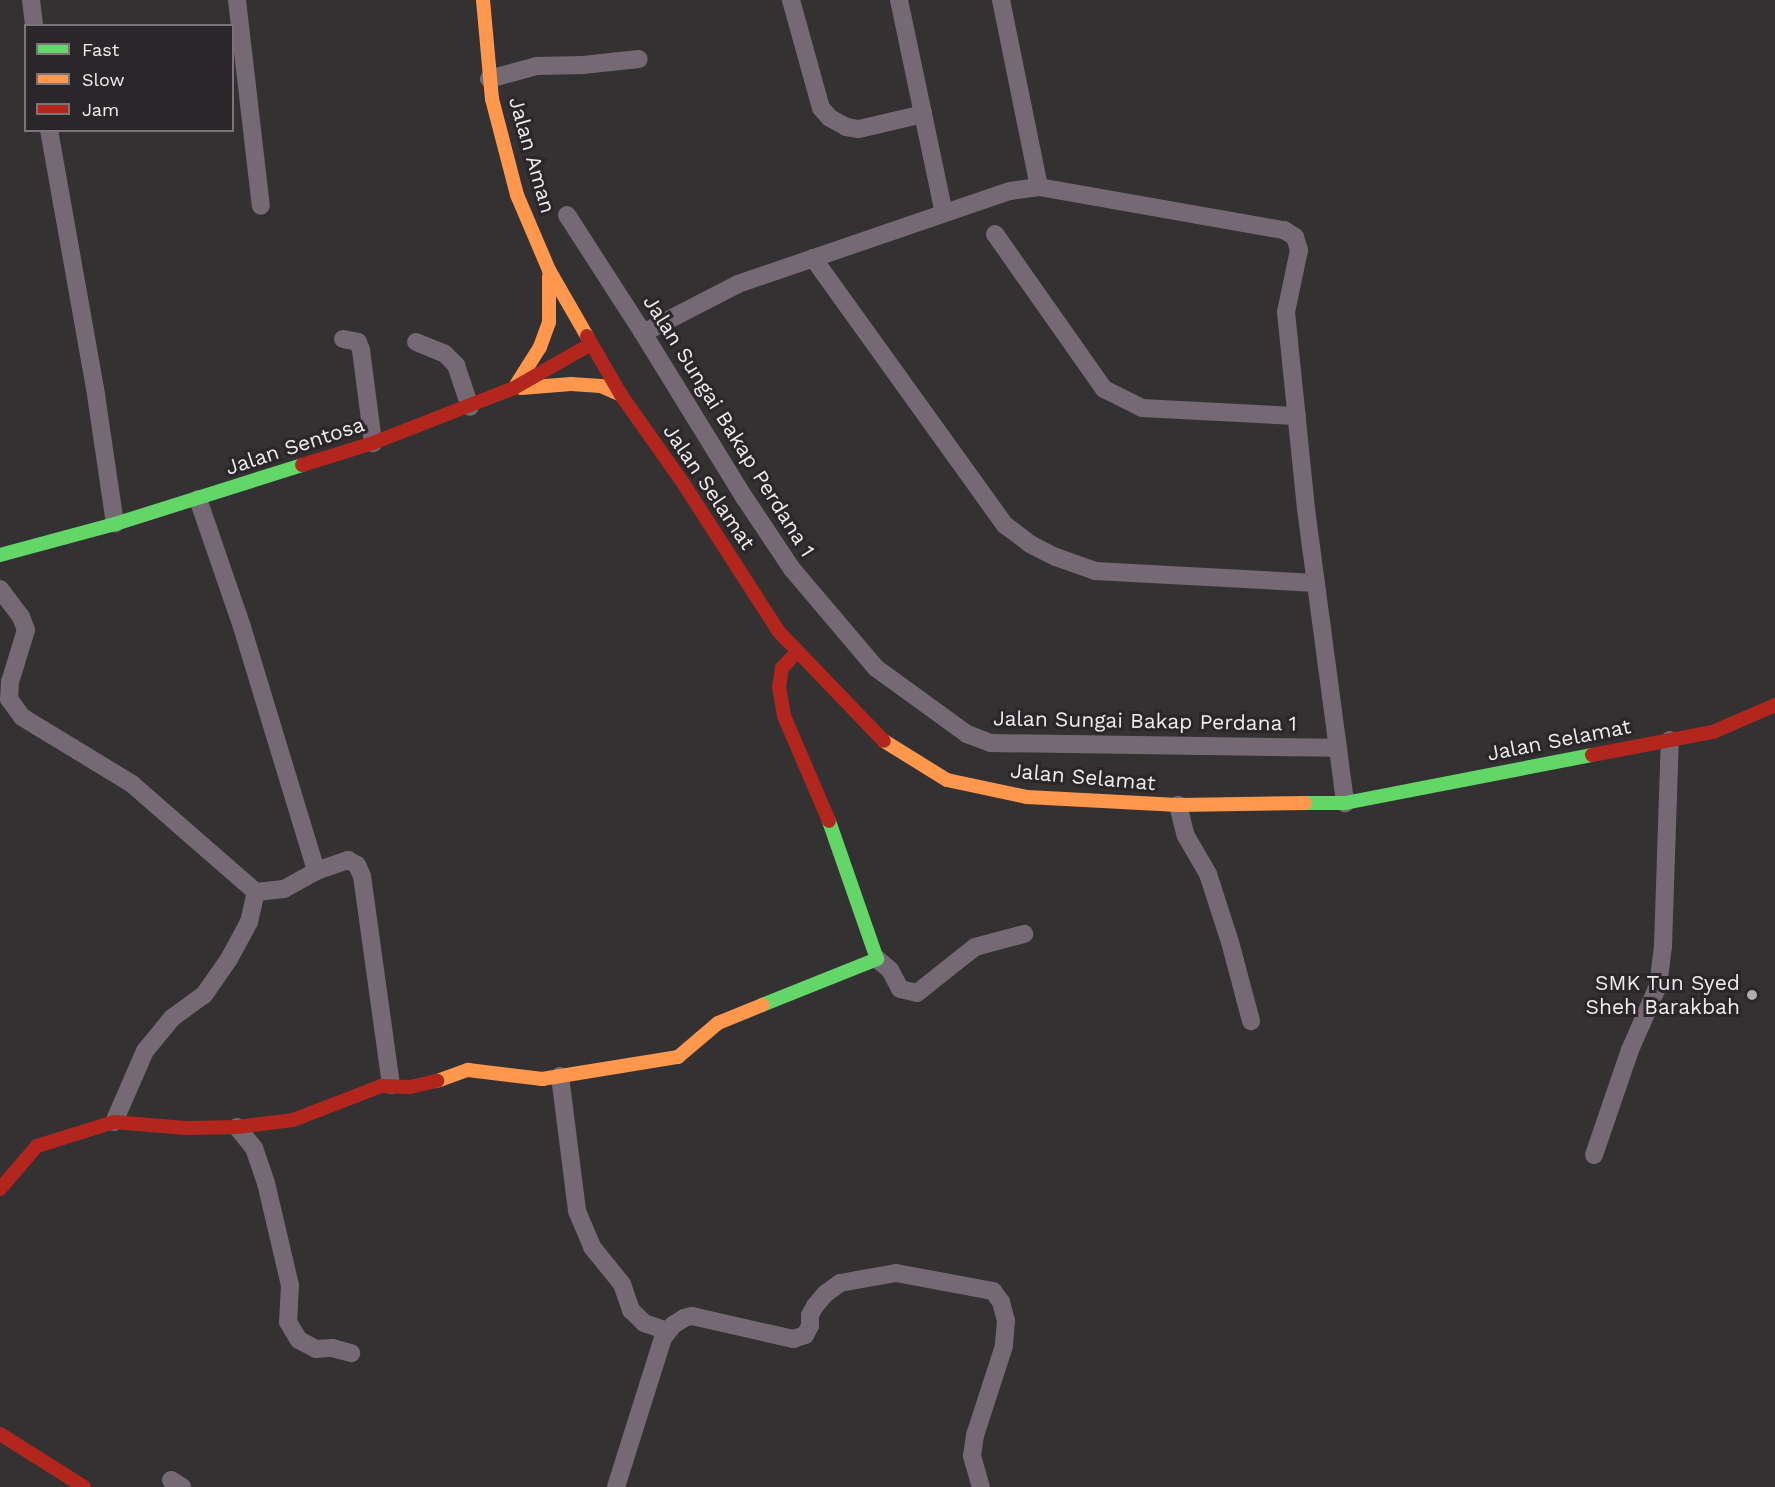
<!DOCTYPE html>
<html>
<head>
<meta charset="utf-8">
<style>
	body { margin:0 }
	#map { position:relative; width:1775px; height:1487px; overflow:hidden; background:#333132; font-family:"Work Sans",sans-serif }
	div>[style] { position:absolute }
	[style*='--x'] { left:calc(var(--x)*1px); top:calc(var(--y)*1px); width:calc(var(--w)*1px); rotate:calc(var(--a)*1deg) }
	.street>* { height:18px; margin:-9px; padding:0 9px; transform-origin:9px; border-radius:9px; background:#756a73 }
	.fast>* { height:14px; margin:-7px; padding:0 7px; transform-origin:7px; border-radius:7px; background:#63d668 }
	.slow>* { height:14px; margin:-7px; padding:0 7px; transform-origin:7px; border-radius:7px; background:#ff974d }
	.jam>* { height:14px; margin:-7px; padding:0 7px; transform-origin:7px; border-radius:7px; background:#b3261e }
	.dots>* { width:16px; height:16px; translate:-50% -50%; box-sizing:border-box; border:3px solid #2a2629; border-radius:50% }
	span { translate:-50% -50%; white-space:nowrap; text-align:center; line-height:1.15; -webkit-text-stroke:6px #2a2629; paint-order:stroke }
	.street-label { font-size:21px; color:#efecee }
	.poi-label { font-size:21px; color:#efecee }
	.right { translate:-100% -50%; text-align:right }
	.legend { position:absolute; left:24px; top:24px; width:210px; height:108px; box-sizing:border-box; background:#2a2629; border:2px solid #797578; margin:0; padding:8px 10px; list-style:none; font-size:18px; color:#efecee }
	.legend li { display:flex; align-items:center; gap:12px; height:30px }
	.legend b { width:30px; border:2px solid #797578 }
</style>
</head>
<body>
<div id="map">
	<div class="street">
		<div style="--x:31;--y:0;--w:26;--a:83"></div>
		<div style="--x:237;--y:0;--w:207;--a:83.4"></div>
		<div style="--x:791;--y:0;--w:112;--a:74.5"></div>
		<div style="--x:821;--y:108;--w:13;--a:48"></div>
		<div style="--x:830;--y:118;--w:18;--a:29"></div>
		<div style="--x:846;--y:127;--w:13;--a:9"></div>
		<div style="--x:859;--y:129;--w:66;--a:-13.2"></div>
		<div style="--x:899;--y:0;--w:218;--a:78.1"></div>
		<div style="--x:1001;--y:0;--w:191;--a:78.5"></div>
		<div style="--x:489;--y:79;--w:50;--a:-15.2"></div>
		<div style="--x:537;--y:66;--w:46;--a:-1.2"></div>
		<div style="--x:583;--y:65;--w:56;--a:-6.1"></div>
		<div style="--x:49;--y:130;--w:269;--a:79.9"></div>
		<div style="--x:96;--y:395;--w:130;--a:81.6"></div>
		<div style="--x:567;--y:215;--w:140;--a:57.2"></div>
		<div style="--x:643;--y:333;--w:193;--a:58.4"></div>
		<div style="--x:744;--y:497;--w:87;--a:56.3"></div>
		<div style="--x:792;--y:569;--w:130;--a:49.7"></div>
		<div style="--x:876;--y:668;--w:112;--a:36"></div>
		<div style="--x:967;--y:734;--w:25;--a:21"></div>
		<div style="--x:990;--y:743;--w:347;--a:0.8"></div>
		<div style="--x:995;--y:234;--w:189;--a:54.9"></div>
		<div style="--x:1104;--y:389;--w:42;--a:26.6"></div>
		<div style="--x:1142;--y:408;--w:155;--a:3"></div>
		<div style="--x:813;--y:258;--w:329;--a:54.3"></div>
		<div style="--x:1005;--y:525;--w:31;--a:37"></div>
		<div style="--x:1030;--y:544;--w:29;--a:27"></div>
		<div style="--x:1056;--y:557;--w:41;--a:19.7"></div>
		<div style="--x:1095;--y:571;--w:221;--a:3.1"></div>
		<div style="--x:643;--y:333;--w:107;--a:-27.3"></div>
		<div style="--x:738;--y:284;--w:287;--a:-18.9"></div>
		<div style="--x:1010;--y:191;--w:29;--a:-8"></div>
		<div style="--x:1039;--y:187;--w:249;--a:10"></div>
		<div style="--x:1284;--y:230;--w:13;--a:32"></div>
		<div style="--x:1295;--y:237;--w:14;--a:73"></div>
		<div style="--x:1299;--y:250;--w:63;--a:101.8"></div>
		<div style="--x:1286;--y:312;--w:198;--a:84.2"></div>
		<div style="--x:1306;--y:509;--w:297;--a:82.4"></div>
		<div style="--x:343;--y:339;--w:15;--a:11"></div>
		<div style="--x:358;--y:342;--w:9;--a:69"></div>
		<div style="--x:361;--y:350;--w:94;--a:82.6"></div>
		<div style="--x:416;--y:342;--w:31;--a:22"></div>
		<div style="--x:445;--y:354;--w:16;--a:45"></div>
		<div style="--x:456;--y:365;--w:44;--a:71.6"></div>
		<div style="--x:198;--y:499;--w:135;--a:71"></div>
		<div style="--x:242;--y:627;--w:255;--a:73.1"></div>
		<div style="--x:0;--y:589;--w:35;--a:53"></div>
		<div style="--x:21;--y:617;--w:14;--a:69"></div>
		<div style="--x:26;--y:630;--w:54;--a:107.1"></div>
		<div style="--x:10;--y:682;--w:17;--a:93"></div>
		<div style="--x:9;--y:699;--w:22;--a:54"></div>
		<div style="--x:22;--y:717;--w:129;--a:31.3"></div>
		<div style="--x:132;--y:784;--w:164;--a:41.1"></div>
		<div style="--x:256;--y:892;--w:28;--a:-6"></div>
		<div style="--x:284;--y:889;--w:37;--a:-29"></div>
		<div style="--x:316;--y:871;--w:34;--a:-19"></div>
		<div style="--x:348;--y:860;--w:10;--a:29"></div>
		<div style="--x:357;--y:865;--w:12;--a:66"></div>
		<div style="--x:362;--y:876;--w:211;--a:82.1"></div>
		<div style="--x:1178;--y:805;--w:32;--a:76"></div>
		<div style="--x:1186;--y:836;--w:44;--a:59.9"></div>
		<div style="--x:1208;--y:874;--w:71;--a:72.1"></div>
		<div style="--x:1230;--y:942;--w:82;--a:75.1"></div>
		<div style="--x:877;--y:959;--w:17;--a:40"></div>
		<div style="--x:890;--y:970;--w:21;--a:62"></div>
		<div style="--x:900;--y:989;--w:17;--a:13"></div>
		<div style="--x:917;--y:993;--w:74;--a:-38.4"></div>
		<div style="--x:975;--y:947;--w:51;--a:-14.9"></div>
		<div style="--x:560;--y:1076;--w:136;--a:82.8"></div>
		<div style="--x:577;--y:1211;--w:39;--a:67"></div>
		<div style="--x:592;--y:1247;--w:48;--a:51"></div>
		<div style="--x:622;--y:1284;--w:28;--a:71"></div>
		<div style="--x:631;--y:1310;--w:18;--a:45"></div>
		<div style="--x:644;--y:1323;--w:24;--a:19"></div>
		<div style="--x:114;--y:1122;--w:77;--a:-66.4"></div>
		<div style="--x:145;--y:1051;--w:43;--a:-50.7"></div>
		<div style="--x:172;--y:1018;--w:39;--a:-36"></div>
		<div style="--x:204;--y:995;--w:44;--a:-55.2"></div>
		<div style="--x:229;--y:959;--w:42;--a:-61.6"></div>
		<div style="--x:249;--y:922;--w:31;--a:-77"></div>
		<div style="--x:237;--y:1127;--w:27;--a:51"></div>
		<div style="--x:254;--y:1148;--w:37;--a:71"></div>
		<div style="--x:266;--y:1183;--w:105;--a:76.8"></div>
		<div style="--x:290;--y:1285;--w:37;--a:93"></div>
		<div style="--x:288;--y:1322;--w:21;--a:59"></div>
		<div style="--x:299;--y:1340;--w:19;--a:28"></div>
		<div style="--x:316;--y:1349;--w:16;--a:-4"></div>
		<div style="--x:332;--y:1348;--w:20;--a:15"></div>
		<div style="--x:1594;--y:1155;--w:111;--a:-71.1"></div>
		<div style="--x:1630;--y:1050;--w:70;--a:-66.4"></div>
		<div style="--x:1658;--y:986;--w:40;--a:-82.9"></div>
		<div style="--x:1663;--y:946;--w:206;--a:-88.1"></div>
		<div style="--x:171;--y:1480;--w:13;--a:32"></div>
		<div style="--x:616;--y:1487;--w:156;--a:-72.5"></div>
		<div style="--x:663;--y:1338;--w:16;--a:-52"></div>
		<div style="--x:673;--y:1325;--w:13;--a:-32"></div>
		<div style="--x:684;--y:1318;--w:8;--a:-14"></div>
		<div style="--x:692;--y:1316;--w:104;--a:12.8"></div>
		<div style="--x:793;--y:1339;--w:13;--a:-18"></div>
		<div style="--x:805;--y:1335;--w:10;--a:-61"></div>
		<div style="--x:810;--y:1326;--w:11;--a:-90"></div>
		<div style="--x:810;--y:1315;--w:10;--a:-61"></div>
		<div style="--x:815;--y:1306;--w:16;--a:-50"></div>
		<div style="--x:825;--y:1294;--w:19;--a:-36"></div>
		<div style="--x:840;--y:1283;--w:57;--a:-10.1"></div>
		<div style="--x:896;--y:1273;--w:99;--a:10.5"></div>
		<div style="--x:993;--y:1291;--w:14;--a:54"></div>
		<div style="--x:1001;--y:1302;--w:20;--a:75"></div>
		<div style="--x:1006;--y:1321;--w:25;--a:95"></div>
		<div style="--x:1004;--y:1346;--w:94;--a:108"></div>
		<div style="--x:975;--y:1435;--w:21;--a:98"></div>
		<div style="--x:972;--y:1456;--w:32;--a:74"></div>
	</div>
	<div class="fast">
		<div style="--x:0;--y:555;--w:119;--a:-15.1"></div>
		<div style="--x:115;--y:524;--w:196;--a:-17.5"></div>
		<div style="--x:1305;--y:803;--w:40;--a:0"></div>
		<div style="--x:1345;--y:803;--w:252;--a:-11"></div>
		<div style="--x:762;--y:1005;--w:124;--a:-21.8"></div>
		<div style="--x:877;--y:959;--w:146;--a:-109.2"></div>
	</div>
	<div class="slow">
		<div style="--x:483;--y:0;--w:99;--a:84.8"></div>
		<div style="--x:492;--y:99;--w:99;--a:75.4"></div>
		<div style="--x:517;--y:195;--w:82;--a:66.9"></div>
		<div style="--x:549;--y:270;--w:76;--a:60.1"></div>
		<div style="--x:516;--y:385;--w:45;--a:-57.7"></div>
		<div style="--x:540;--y:347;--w:27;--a:-70"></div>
		<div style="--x:549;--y:322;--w:46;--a:-90"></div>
		<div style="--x:521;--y:388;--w:50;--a:-4.6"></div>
		<div style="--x:571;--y:384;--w:30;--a:4"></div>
		<div style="--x:601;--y:386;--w:22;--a:24"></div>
		<div style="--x:884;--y:741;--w:74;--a:31.8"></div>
		<div style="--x:947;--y:780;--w:82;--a:12"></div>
		<div style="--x:1027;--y:797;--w:151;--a:3"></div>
		<div style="--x:1178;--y:805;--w:127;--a:-0.9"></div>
		<div style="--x:437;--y:1081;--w:33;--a:-20"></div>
		<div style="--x:468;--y:1070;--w:75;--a:6.9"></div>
		<div style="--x:542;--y:1079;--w:138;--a:-9.2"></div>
		<div style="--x:678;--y:1057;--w:52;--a:-40.4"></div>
		<div style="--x:718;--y:1023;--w:48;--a:-22.2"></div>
	</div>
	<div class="jam">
		<div style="--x:587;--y:336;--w:68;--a:60"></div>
		<div style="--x:621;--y:395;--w:108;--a:54.8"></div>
		<div style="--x:683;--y:483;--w:177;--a:57.2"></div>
		<div style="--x:779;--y:632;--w:151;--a:46.1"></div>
		<div style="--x:302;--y:465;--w:74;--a:-17.2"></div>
		<div style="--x:373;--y:443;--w:151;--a:-21.3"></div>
		<div style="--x:514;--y:388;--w:89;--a:-29.7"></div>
		<div style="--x:796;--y:653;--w:21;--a:133"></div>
		<div style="--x:782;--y:668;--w:19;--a:99"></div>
		<div style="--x:779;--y:687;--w:29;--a:80"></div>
		<div style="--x:784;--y:716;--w:114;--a:66.8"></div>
		<div style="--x:1592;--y:755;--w:123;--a:-10.8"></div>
		<div style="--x:1713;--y:732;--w:68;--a:-23.5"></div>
		<div style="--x:0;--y:1189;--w:57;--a:-49.3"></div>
		<div style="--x:37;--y:1146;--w:81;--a:-17.3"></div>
		<div style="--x:114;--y:1122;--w:72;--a:4.8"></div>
		<div style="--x:186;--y:1128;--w:51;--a:-1.1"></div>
		<div style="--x:237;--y:1127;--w:56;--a:-7.1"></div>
		<div style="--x:293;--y:1120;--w:94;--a:-21.1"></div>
		<div style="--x:381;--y:1086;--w:29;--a:2"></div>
		<div style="--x:410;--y:1087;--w:28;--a:-13"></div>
		<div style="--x:0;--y:1434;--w:99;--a:32.2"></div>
	</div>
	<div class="dots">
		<div style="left:1752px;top:995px;background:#adabac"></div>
	</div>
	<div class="street-label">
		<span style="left:532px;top:155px;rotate:74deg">Jalan Aman</span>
		<span style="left:729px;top:426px;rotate:58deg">Jalan Sungai Bakap Perdana 1</span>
		<span style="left:295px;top:446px;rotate:-18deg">Jalan Sentosa</span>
		<span style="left:709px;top:487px;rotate:56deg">Jalan Selamat</span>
		<span style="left:1145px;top:721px;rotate:1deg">Jalan Sungai Bakap Perdana 1</span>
		<span style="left:1559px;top:740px;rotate:-11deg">Jalan Selamat</span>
		<span style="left:1083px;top:777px;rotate:5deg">Jalan Selamat</span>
	</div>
	<div class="poi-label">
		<span class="right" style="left:1740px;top:995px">SMK Tun Syed<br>Sheh Barakbah</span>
	</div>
	<ul class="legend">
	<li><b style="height:8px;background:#63d668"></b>Fast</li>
	<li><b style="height:8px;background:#ff974d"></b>Slow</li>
	<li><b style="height:8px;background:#b3261e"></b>Jam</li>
	</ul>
</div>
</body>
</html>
